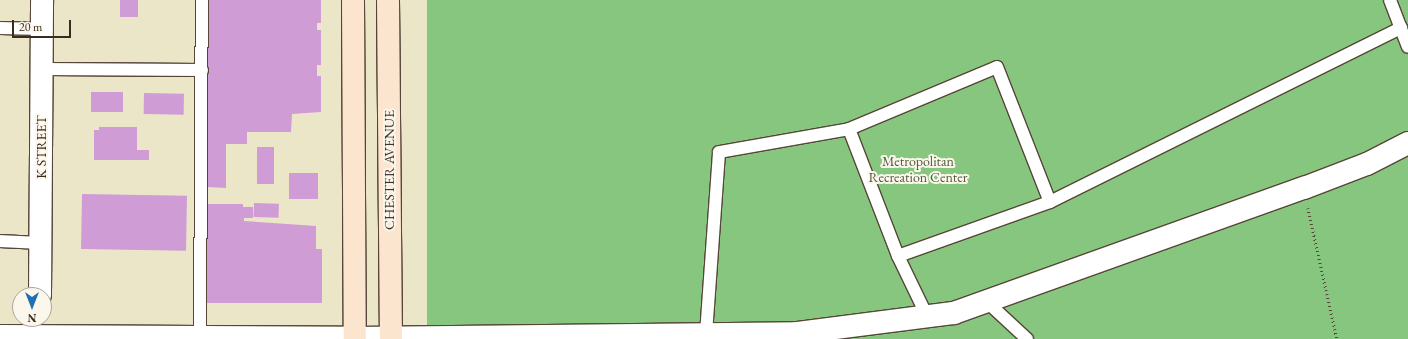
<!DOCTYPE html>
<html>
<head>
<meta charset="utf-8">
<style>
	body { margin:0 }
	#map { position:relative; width:1408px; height:339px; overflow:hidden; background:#ece6c9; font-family:"EB Garamond",serif }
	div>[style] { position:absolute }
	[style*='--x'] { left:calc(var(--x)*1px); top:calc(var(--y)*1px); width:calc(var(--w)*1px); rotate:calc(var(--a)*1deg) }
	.green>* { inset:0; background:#86c67e; transform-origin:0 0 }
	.building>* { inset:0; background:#d09cd6; transform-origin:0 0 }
	.path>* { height:2.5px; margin-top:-1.25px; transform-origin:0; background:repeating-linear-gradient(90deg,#564638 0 1px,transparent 0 4px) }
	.roads { filter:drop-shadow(1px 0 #564638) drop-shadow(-1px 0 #564638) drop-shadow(0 1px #564638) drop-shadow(0 -1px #564638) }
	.service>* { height:12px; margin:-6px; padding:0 6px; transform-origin:6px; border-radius:6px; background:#fff }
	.minor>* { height:22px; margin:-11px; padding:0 11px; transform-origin:11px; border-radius:11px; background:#fff }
	.secondary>* { height:22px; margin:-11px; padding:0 11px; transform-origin:11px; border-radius:11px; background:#fbe5cf }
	span { translate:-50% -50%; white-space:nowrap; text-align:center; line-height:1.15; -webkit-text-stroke:4px #fbf7ec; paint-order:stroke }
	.street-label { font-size:14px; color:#3b2a1e }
	.park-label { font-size:14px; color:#52593b }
	.north { position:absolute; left:12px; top:287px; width:40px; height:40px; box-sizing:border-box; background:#fbf7ec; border:1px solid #aea59a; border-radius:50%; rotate:180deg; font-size:11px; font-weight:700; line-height:16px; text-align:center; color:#3b2a1e }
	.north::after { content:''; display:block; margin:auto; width:14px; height:18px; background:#1f6fb2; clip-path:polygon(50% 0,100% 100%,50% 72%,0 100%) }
	.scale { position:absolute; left:12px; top:20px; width:59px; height:18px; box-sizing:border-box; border:2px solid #3b2a1e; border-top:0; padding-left:5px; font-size:12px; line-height:14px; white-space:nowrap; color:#3b2a1e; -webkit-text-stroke:3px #fbf7ec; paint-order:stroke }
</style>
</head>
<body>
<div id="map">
	<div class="green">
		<div style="left:427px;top:0;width:981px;height:339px"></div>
	</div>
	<div class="building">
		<div style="left:120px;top:0;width:18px;height:17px"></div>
		<div style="clip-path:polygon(206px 0,321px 0,321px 23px,317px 23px,317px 30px,321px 30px,321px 65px,317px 65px,317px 76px,321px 76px,321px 112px,292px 114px,291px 132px,247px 132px,247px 144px,226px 144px,226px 188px,206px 187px)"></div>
		<div style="left:91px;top:92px;width:32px;height:20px"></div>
		<div style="left:144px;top:93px;width:40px;height:21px;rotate:1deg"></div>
		<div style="clip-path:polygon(99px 127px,137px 127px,137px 150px,149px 150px,149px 160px,94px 160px,94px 130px,99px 130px)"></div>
		<div style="left:257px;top:147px;width:17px;height:37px"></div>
		<div style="left:289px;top:173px;width:29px;height:26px"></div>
		<div style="left:82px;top:194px;width:105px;height:55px;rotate:1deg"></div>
		<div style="left:254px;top:203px;width:25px;height:14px;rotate:2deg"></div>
		<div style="clip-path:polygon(205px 204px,243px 204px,243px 207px,253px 207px,253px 218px,244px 218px,244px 221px,316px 226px,316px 249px,322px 249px,322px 303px,205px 303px)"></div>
	</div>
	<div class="path">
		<div style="--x:1308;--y:208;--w:134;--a:77.5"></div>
	</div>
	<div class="roads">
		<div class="service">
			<div style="--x:1390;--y:0;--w:50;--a:69"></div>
			<div style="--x:0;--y:28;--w:42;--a:1.4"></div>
			<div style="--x:42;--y:69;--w:160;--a:0.4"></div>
			<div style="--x:849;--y:129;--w:160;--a:-22.7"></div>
			<div style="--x:997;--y:67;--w:145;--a:68.6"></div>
			<div style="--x:0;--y:241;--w:40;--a:2.9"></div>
			<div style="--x:898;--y:256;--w:161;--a:-19.6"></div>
			<div style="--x:1050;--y:202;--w:392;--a:-26.4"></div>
			<div style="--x:986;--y:301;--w:56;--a:42.8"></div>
			<div style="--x:706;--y:334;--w:182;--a:-85.9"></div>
			<div style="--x:719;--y:152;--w:132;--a:-10"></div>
			<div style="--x:849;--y:129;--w:136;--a:68.9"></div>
			<div style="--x:898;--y:256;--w:67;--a:64.2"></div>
			<div style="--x:200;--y:337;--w:337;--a:-89.7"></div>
		</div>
		<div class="minor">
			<div style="--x:40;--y:295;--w:295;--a:-89.6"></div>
			<div style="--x:0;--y:336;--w:355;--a:0.3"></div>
			<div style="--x:355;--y:338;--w:442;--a:-0.6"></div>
			<div style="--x:797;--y:333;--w:158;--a:-7.3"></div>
			<div style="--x:954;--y:313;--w:372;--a:-19.7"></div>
			<div style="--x:1304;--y:188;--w:67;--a:-20.9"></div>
			<div style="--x:1367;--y:164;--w:46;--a:-27.1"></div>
		</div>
		<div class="secondary">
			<div style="--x:353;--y:0;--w:339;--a:89.7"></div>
			<div style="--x:388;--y:0;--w:339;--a:89.5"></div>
		</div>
	</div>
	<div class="street-label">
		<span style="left:41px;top:147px;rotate:-90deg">K STREET</span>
		<span style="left:389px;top:170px;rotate:-90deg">CHESTER AVENUE</span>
	</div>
	<div class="park-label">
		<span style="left:918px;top:169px">Metropolitan<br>Recreation Center</span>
	</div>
	<div class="north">N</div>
	<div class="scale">20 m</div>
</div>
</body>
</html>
